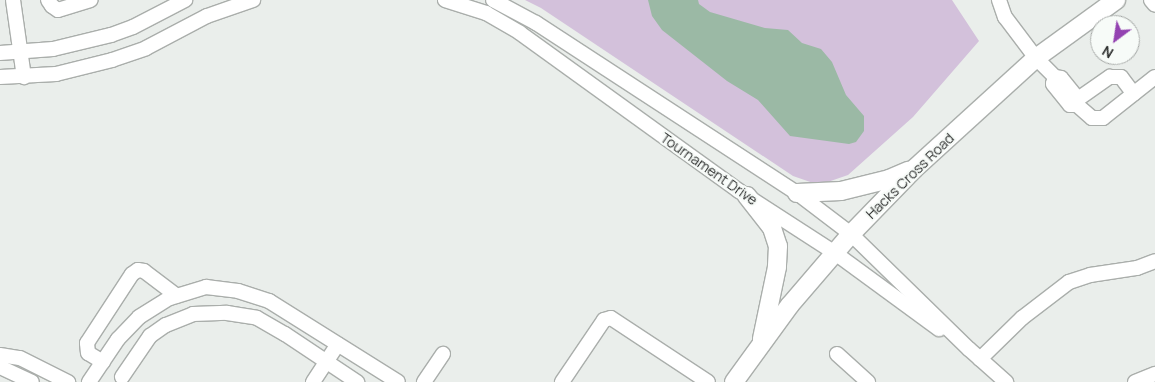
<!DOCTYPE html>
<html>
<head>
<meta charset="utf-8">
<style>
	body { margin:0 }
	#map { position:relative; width:1155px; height:382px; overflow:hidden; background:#eaeeeb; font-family:Manrope,sans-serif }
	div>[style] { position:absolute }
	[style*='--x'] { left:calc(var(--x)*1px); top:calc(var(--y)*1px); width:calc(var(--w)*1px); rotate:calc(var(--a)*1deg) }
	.green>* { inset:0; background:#d3c1db }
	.water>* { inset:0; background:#9bb9a5 }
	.roads { filter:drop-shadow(1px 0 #aaaeab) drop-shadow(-1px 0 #aaaeab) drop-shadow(0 1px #aaaeab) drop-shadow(0 -1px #aaaeab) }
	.minor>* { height:14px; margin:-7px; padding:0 7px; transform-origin:7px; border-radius:7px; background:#fff }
	.major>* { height:18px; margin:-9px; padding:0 9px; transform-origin:9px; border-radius:9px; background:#fff }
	span { translate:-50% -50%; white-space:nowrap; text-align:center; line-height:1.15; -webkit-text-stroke:4px #f7fbf8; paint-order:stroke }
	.street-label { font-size:14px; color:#2f3130 }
	.north { position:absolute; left:1090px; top:15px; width:50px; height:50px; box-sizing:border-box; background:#f7fbf8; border:1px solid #a7aaa8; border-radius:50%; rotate:211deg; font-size:14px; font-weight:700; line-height:20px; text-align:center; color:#2f3130 }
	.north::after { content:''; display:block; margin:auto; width:18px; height:22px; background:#9342b1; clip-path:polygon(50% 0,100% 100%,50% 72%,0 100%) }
</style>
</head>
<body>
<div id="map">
	<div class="green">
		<div style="clip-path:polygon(525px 0,952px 0,979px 41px,913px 117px,848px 175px,819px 185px,793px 176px,541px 8px)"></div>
	</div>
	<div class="water">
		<div style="clip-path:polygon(648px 0,698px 0,699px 4px,710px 12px,765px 28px,788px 30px,802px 43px,821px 49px,832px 62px,846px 95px,864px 116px,864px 131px,856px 142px,849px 144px,790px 136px,758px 100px,727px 81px,662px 30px,652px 16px)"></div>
	</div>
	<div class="roads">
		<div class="minor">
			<div style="--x:13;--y:0;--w:78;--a:81.9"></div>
			<div style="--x:48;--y:0;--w:7;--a:56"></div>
			<div style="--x:52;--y:6;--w:7;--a:34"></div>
			<div style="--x:58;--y:10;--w:34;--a:-17"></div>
			<div style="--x:445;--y:0;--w:43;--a:17.6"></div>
			<div style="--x:486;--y:13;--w:39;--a:30"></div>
			<div style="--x:520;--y:33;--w:270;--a:35.8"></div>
			<div style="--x:739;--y:191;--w:114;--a:32.9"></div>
			<div style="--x:835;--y:253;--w:129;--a:36.2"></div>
			<div style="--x:493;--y:0;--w:49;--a:28.1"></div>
			<div style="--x:536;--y:23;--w:311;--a:33.1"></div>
			<div style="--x:797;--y:193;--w:68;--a:37.2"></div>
			<div style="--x:851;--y:234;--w:165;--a:44.3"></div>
			<div style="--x:969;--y:349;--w:50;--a:41.7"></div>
			<div style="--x:999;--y:0;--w:18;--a:71"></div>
			<div style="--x:1005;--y:17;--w:51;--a:52.9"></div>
			<div style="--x:1036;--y:58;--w:27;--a:45"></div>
			<div style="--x:1055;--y:77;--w:6;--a:9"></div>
			<div style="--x:1061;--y:78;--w:27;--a:51"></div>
			<div style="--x:1078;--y:99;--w:6;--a:99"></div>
			<div style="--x:1151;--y:0;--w:6;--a:51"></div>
			<div style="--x:0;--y:53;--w:53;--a:-4.3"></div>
			<div style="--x:53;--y:49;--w:60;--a:-13.6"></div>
			<div style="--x:111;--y:35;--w:23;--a:-20"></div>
			<div style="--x:133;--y:27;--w:59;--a:-27.4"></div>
			<div style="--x:0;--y:77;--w:56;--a:-3.1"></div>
			<div style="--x:56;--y:74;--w:58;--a:-14"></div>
			<div style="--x:112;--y:60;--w:36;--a:-19"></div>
			<div style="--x:146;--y:48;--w:69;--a:-27.7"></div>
			<div style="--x:207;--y:16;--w:49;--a:-19.2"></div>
			<div style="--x:1055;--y:77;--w:7;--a:106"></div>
			<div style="--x:1053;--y:84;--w:27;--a:51"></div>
			<div style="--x:1070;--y:105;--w:7;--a:0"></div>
			<div style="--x:1077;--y:105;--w:20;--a:41"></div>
			<div style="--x:1092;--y:118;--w:11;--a:0"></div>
			<div style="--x:1103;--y:118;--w:66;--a:-38.3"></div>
			<div style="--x:1078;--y:99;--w:39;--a:-35"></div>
			<div style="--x:1110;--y:77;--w:11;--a:0"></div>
			<div style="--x:1121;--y:77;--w:21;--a:53"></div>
			<div style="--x:837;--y:354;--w:42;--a:42.1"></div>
			<div style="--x:0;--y:355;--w:20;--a:9"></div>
			<div style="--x:20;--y:358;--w:54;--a:26.6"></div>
			<div style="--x:980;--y:359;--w:59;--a:-44.3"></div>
			<div style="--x:1022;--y:318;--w:59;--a:-37.5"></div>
			<div style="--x:1069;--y:282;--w:22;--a:-18"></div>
			<div style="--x:1090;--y:275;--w:48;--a:-8.5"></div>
			<div style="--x:1137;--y:268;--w:19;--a:-21"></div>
			<div style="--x:103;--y:362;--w:17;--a:-149"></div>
			<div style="--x:88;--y:353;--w:10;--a:-96"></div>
			<div style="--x:87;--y:343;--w:82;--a:-56.9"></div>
			<div style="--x:132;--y:274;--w:7;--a:-34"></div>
			<div style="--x:138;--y:270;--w:6;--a:9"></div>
			<div style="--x:144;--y:271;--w:41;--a:37.1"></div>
			<div style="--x:0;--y:367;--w:35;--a:25"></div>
			<div style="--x:122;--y:377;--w:50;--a:-55.7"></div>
			<div style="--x:150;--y:336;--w:19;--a:-35"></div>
			<div style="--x:166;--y:325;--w:29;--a:-22"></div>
			<div style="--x:193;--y:314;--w:34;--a:-2"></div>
			<div style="--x:227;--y:313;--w:30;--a:9"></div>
			<div style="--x:257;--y:318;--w:32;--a:30"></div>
			<div style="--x:285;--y:334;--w:87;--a:33.7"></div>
			<div style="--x:89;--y:382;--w:52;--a:-56"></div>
			<div style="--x:118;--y:339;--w:30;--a:-46"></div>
			<div style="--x:139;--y:317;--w:36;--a:-32"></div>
			<div style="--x:170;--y:298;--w:38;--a:-17"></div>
			<div style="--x:206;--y:287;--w:32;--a:7"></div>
			<div style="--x:238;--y:291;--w:33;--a:18"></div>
			<div style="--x:269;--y:301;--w:152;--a:32.1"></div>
			<div style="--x:313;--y:382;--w:45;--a:-56.7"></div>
			<div style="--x:424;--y:382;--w:34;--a:-56"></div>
			<div style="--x:562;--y:382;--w:75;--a:-55.9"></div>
			<div style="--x:604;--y:320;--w:7;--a:-16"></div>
			<div style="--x:611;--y:318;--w:116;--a:33.4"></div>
			<div style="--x:1135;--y:382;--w:22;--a:-22"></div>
		</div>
		<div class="major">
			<div style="--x:797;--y:193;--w:44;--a:-2.6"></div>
			<div style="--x:841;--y:191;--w:49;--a:-14"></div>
			<div style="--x:889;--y:179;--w:21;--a:-23"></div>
			<div style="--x:747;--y:196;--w:41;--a:52"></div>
			<div style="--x:772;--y:228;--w:19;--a:72"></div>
			<div style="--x:778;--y:246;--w:21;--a:93"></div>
			<div style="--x:777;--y:267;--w:74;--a:101.8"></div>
			<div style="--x:734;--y:382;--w:95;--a:-54"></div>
			<div style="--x:790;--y:305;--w:94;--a:-49.3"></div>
			<div style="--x:851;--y:234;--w:91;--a:-45.9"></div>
			<div style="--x:914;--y:169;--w:165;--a:-42.3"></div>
			<div style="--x:1036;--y:58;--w:99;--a:-35.9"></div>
		</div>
	</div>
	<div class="street-label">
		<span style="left:709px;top:169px;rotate:35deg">Tournament Drive</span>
		<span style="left:910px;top:176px;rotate:-44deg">Hacks Cross Road</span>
	</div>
	<div class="north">N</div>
</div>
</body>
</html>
